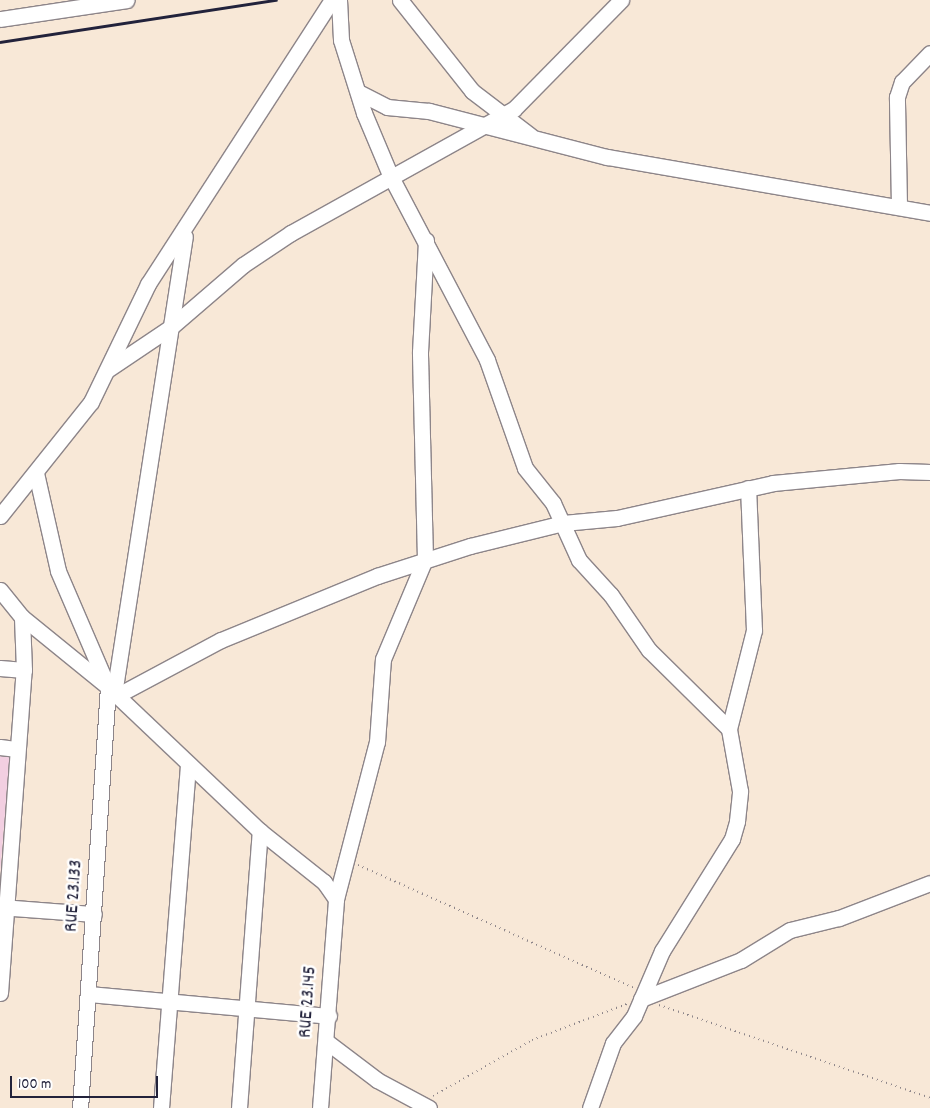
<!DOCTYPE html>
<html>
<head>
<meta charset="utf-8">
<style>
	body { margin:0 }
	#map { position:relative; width:930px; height:1108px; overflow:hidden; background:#f8e8d7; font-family:Dekko,sans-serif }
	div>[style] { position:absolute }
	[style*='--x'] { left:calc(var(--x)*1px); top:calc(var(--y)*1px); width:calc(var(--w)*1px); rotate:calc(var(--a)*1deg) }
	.built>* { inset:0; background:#f2cfe1 }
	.path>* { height:2px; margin-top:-1px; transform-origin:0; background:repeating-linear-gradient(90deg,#8d8589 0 1px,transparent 0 5px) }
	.roads { filter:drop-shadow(1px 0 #8d8589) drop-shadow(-1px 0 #8d8589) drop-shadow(0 1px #8d8589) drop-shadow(0 -1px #8d8589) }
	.minor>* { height:15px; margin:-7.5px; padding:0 7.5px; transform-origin:7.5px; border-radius:7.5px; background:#fff }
	.rail>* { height:3px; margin:-1.5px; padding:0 1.5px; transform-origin:1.5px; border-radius:1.5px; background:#22223b }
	span { translate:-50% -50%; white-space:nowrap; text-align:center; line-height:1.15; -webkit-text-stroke:5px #fff; paint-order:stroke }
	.street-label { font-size:19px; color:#22223b }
	.scale { position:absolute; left:10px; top:1076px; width:148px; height:22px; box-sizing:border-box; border:2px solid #22223b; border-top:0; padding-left:6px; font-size:15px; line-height:18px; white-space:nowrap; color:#22223b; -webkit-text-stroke:4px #fff; paint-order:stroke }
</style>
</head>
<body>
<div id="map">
	<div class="built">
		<div style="clip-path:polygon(0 753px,10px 754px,0 874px)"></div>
	</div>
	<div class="path">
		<div style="--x:358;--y:865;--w:302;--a:24"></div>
		<div style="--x:659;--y:1005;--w:287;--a:18.9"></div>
		<div style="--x:433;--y:1096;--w:114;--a:-29.5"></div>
		<div style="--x:532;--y:1040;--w:102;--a:-20.8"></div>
	</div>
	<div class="roads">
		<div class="minor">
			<div style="--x:339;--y:0;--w:40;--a:87.1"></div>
			<div style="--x:341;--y:40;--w:77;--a:72.5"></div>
			<div style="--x:364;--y:113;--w:67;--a:67.2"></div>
			<div style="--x:390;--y:175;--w:209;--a:62.3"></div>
			<div style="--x:487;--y:360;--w:114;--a:70.6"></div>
			<div style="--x:525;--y:468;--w:45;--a:51.3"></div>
			<div style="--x:553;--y:503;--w:63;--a:65.5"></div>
			<div style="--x:579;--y:560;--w:47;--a:47.6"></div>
			<div style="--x:611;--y:595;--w:67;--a:55.4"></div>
			<div style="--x:649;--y:650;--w:112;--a:44.6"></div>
			<div style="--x:400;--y:0;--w:116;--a:51.6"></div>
			<div style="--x:472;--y:91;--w:74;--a:37.3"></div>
			<div style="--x:0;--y:19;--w:128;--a:-8.5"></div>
			<div style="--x:358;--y:92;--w:33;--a:27"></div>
			<div style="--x:387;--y:107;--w:42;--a:5.4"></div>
			<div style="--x:429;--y:111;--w:184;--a:14.5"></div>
			<div style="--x:607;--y:157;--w:328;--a:9.8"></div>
			<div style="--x:899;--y:206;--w:109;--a:-91.1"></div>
			<div style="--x:897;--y:97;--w:16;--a:-72"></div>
			<div style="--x:902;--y:82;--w:40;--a:-46"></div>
			<div style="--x:107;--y:370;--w:77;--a:-33.9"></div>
			<div style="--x:171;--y:327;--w:95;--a:-40.7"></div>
			<div style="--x:243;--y:265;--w:58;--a:-33.7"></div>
			<div style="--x:291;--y:233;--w:255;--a:-29.1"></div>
			<div style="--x:514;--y:109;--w:153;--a:-45.5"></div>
			<div style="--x:36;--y:473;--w:100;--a:77.3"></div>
			<div style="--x:58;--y:571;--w:126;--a:66.7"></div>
			<div style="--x:108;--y:687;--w:422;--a:93.8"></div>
			<div style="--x:0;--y:516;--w:146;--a:-51.4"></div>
			<div style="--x:91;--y:402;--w:131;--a:-64.2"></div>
			<div style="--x:148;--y:284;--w:338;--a:-57.1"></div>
			<div style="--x:0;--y:590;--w:35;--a:51"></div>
			<div style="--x:22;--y:617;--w:111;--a:39.1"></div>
			<div style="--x:108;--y:687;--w:209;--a:43.5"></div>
			<div style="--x:260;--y:831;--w:82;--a:38.6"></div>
			<div style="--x:324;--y:882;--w:21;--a:55"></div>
			<div style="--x:0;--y:668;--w:24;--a:5"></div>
			<div style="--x:114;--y:694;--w:463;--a:-81.2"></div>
			<div style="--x:116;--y:696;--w:119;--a:-28.1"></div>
			<div style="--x:221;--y:640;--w:169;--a:-22.3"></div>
			<div style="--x:377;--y:576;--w:98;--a:-17.9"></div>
			<div style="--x:470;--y:546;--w:96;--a:-13.9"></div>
			<div style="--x:563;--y:523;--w:54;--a:-5.3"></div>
			<div style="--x:617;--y:518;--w:160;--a:-12.6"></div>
			<div style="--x:773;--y:483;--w:127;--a:-5.4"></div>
			<div style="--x:899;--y:471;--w:31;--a:2"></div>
			<div style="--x:0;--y:747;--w:17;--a:7"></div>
			<div style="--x:0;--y:907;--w:94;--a:4.3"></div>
			<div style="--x:0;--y:993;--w:324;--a:-85.8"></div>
			<div style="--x:24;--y:670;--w:53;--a:-92.2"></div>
			<div style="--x:88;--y:994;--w:242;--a:5.2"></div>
			<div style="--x:641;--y:999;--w:107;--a:-21.3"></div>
			<div style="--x:741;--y:960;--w:57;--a:-31.5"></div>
			<div style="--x:790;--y:930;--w:50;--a:-13.8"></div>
			<div style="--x:839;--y:918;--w:97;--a:-21"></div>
			<div style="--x:327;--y:1042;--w:63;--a:37.2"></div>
			<div style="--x:377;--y:1080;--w:59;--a:28.3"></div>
			<div style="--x:161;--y:1108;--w:344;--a:-85.5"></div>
			<div style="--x:239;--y:1108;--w:278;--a:-85.7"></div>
			<div style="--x:320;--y:1108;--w:210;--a:-85.6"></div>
			<div style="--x:336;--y:899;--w:162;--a:-75.4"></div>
			<div style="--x:377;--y:742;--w:83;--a:-85.9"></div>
			<div style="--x:383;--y:659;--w:108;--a:-67.2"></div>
			<div style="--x:425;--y:559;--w:207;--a:-91.4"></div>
			<div style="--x:420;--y:352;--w:112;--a:-86.9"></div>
			<div style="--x:590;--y:1108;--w:69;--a:-70.5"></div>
			<div style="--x:613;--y:1043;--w:34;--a:-52"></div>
			<div style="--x:634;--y:1016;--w:71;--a:-66.7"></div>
			<div style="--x:662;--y:951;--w:132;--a:-58"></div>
			<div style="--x:732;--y:839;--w:19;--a:-74"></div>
			<div style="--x:737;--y:821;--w:30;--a:-84"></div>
			<div style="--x:740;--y:791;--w:63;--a:-100.1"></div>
			<div style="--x:729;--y:729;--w:102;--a:-75.8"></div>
			<div style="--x:754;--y:630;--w:142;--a:-92.4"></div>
		</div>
	</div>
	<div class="rail">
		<div style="--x:0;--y:42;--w:279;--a:-8.7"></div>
	</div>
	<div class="street-label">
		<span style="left:75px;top:896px;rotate:-86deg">RUE 23.133</span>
		<span style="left:309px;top:1002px;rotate:-86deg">RUE 23.145</span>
	</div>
	<div class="scale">100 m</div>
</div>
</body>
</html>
